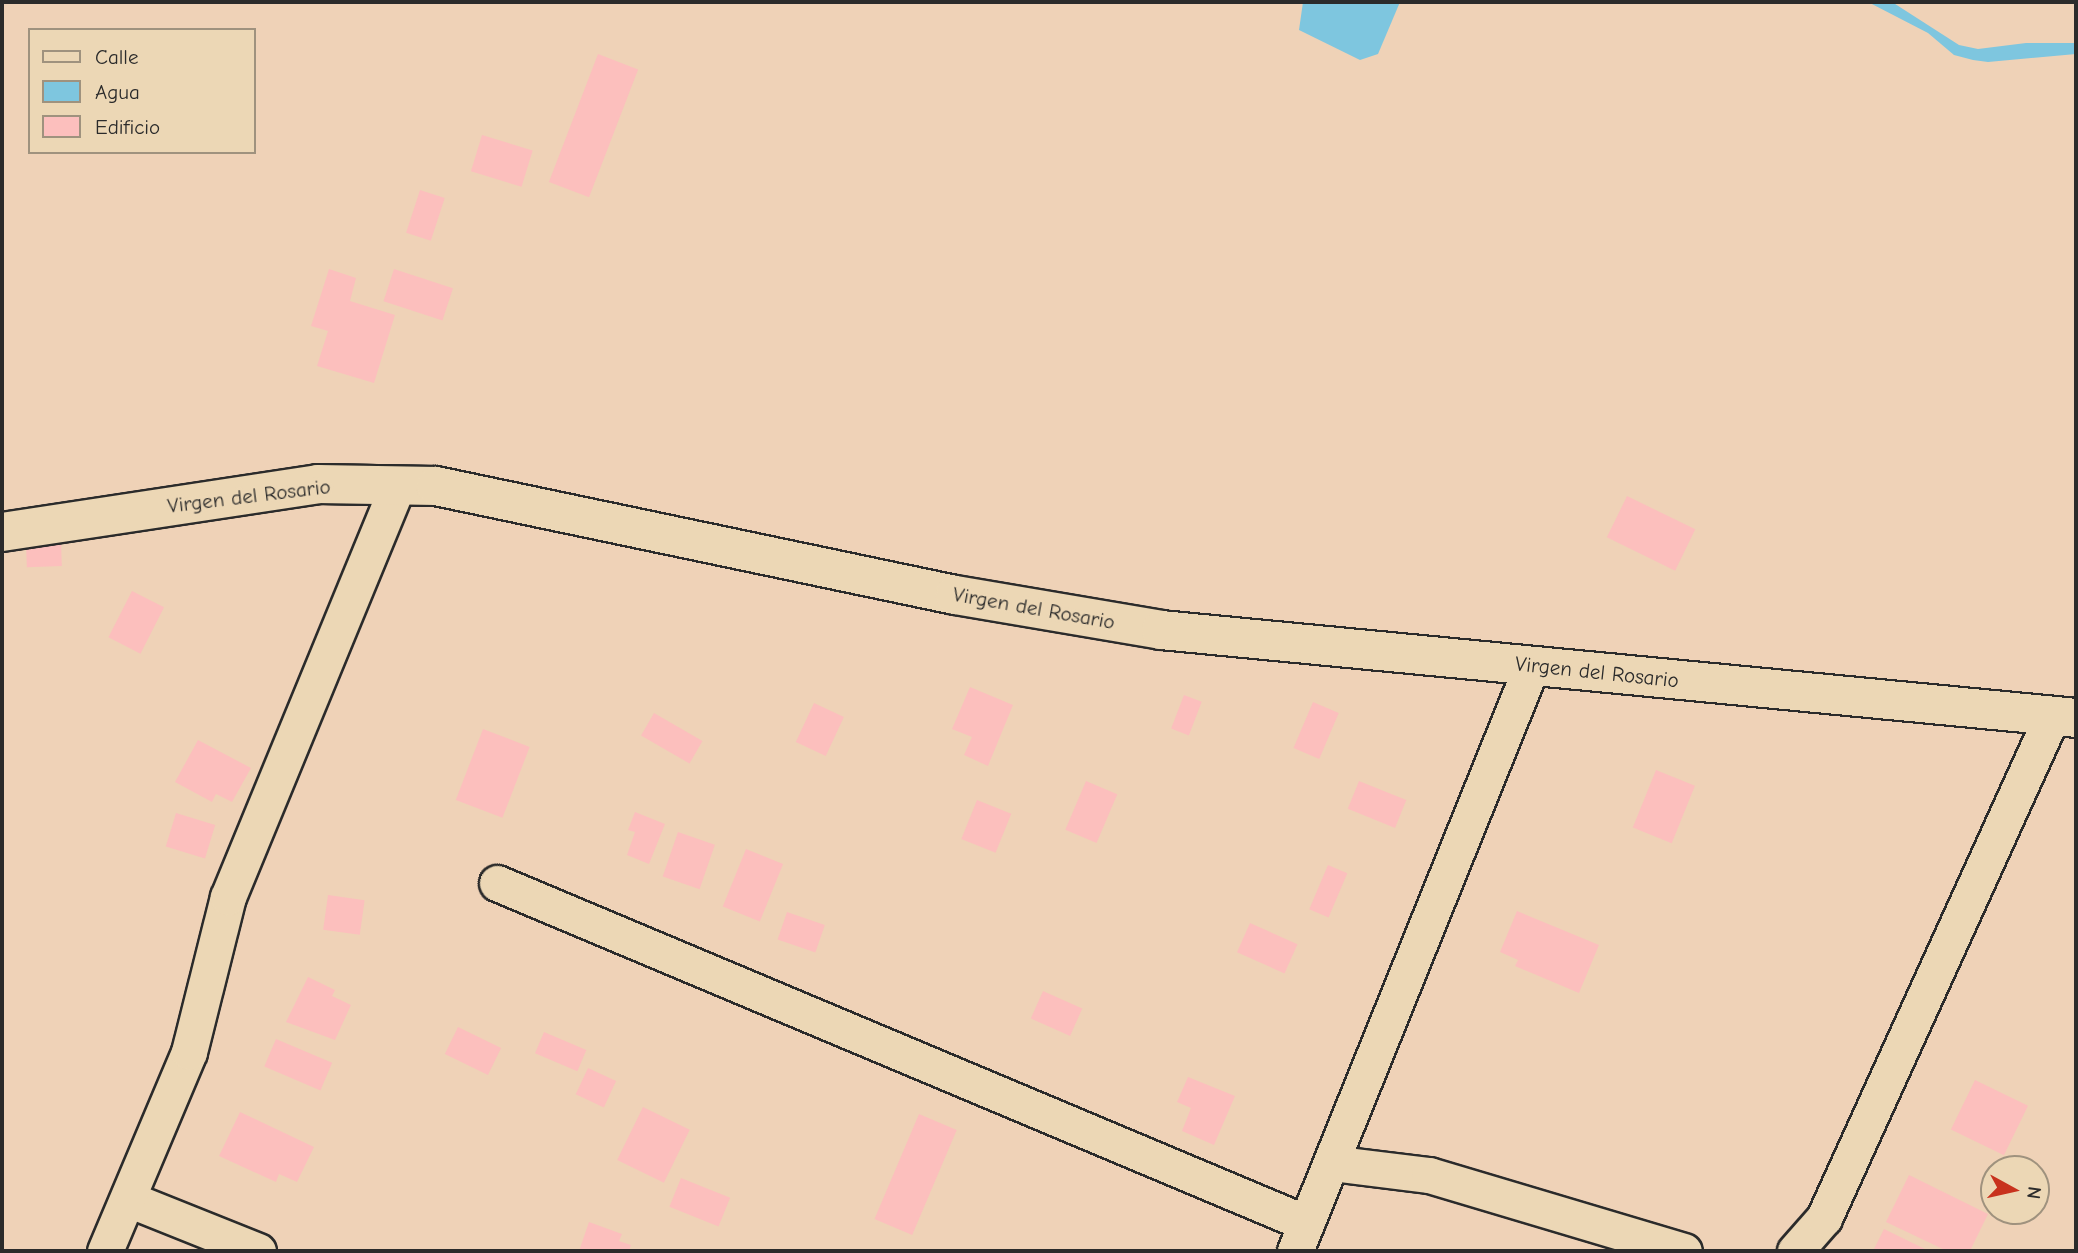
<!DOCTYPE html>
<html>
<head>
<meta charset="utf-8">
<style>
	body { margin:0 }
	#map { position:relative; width:2078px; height:1253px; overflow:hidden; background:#efd2b7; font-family:"Comic Neue",sans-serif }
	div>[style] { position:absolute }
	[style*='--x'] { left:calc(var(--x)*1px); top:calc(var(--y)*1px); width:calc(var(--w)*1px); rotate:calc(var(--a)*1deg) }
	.water>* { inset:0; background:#7ec6df }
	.building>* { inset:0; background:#fcbfbd; transform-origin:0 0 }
	.roads { filter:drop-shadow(2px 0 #2b2b2b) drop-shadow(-2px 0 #2b2b2b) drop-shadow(0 2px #2b2b2b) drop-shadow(0 -2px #2b2b2b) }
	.street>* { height:35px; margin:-17.5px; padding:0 17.5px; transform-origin:17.5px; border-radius:17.5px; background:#ecd7b5 }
	.secondary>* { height:38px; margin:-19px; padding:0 19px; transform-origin:19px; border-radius:19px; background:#ecd7b5 }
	span { translate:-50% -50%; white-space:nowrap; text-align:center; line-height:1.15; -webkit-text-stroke:6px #ecd7b5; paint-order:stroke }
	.street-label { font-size:21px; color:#2b2b2b }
	.frame { position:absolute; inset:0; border:4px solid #2b2b2b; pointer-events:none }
	.legend { position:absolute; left:28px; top:28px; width:228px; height:126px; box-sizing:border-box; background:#ecd7b5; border:2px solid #9f927e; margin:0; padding:9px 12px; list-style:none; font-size:21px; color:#2b2b2b }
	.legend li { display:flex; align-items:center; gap:14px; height:35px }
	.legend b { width:35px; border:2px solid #9f927e }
	.north { position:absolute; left:1980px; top:1155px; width:70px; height:70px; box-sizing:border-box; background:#ecd7b5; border:2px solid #9f927e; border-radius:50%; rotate:98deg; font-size:19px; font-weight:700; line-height:28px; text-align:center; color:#2b2b2b }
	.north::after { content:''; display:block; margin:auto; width:24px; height:32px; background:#c8321e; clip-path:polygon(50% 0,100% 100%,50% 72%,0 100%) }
</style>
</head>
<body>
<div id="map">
	<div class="water">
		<div style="clip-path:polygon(1303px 2px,1400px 2px,1378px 54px,1360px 60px,1299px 30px)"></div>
		<div style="clip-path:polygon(1868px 2px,1892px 2px,1959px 45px,1978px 49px,2026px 43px,2076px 43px,2076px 54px,1988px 62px,1973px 60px,1954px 55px,1928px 33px)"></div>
	</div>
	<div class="building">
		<div style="left:598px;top:54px;width:43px;height:137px;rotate:21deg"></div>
		<div style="left:482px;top:135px;width:53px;height:38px;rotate:17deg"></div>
		<div style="left:420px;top:190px;width:26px;height:45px;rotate:18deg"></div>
		<div style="clip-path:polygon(329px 269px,356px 278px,350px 301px,395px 315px,374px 383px,317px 366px,328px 331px,311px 326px)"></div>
		<div style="left:394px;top:269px;width:62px;height:34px;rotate:18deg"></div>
		<div style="left:1627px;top:496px;width:76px;height:46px;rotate:26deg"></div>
		<div style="left:61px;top:542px;width:24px;height:35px;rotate:88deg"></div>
		<div style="left:132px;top:591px;width:36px;height:52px;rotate:27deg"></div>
		<div style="clip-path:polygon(970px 687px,1013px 705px,988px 766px,964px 755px,972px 737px,952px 729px)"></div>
		<div style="left:1184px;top:695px;width:19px;height:36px;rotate:21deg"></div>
		<div style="left:1313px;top:702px;width:28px;height:50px;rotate:23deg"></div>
		<div style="left:814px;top:703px;width:33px;height:43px;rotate:25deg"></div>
		<div style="left:654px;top:713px;width:56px;height:26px;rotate:30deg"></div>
		<div style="left:483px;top:729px;width:50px;height:76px;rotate:21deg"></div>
		<div style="clip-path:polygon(198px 740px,251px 768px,232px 802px,216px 794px,212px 802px,175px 782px)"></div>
		<div style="left:1656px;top:770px;width:42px;height:62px;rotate:22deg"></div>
		<div style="left:1086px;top:781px;width:34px;height:53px;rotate:23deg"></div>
		<div style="left:1359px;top:781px;width:51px;height:30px;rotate:22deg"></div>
		<div style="left:977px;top:800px;width:37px;height:42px;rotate:22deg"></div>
		<div style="clip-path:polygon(635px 812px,665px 824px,649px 864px,627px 855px,635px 832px,628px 830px)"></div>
		<div style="left:176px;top:813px;width:41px;height:35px;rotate:17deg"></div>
		<div style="left:678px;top:832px;width:39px;height:47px;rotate:19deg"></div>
		<div style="left:746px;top:849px;width:40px;height:62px;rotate:22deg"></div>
		<div style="left:1328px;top:865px;width:21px;height:48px;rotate:23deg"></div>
		<div style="left:328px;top:895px;width:37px;height:35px;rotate:8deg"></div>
		<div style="clip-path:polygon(1517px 911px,1599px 945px,1579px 993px,1515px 966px,1518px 960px,1500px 952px)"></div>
		<div style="left:787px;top:912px;width:40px;height:29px;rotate:19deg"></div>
		<div style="left:1250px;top:923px;width:52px;height:32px;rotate:24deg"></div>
		<div style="clip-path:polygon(308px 977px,335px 990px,332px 996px,351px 1005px,335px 1040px,286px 1022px)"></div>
		<div style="left:1043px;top:991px;width:43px;height:30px;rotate:24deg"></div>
		<div style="left:458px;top:1027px;width:48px;height:30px;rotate:26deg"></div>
		<div style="left:544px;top:1032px;width:46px;height:23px;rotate:23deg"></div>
		<div style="left:276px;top:1039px;width:61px;height:30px;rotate:23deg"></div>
		<div style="left:588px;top:1068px;width:31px;height:29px;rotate:25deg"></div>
		<div style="clip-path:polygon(1188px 1077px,1235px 1096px,1214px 1145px,1182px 1131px,1191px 1108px,1177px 1102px)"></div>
		<div style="left:1975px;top:1080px;width:59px;height:55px;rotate:26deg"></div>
		<div style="left:643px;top:1107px;width:52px;height:59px;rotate:26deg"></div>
		<div style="clip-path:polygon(240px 1112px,314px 1147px,297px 1182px,279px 1174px,276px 1182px,219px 1156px)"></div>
		<div style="left:919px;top:1114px;width:41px;height:114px;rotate:23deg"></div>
		<div style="clip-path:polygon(1909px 1175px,1988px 1214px,1970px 1251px,1947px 1251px,1886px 1222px)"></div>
		<div style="left:681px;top:1178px;width:53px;height:31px;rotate:22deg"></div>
		<div style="clip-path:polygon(589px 1222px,622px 1234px,619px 1241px,631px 1245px,629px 1251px,579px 1251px)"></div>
		<div style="clip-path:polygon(1884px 1229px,1929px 1251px,1873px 1251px)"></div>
	</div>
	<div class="roads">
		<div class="street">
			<div style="--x:497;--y:883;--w:878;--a:22.8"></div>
			<div style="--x:1331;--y:1163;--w:99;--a:7"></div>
			<div style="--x:1429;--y:1175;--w:266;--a:16.6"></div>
			<div style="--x:128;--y:1199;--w:140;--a:21.8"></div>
			<div style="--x:105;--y:1251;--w:216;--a:-67.1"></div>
			<div style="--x:189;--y:1052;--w:160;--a:-75.9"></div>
			<div style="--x:228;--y:897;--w:446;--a:-67.6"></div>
			<div style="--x:1295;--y:1251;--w:632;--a:-67.98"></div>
			<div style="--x:1795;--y:1251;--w:44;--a:-48.7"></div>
			<div style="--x:1824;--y:1218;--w:551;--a:-65.57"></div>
		</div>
		<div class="secondary">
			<div style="--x:2;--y:532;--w:320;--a:-8.6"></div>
			<div style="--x:318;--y:484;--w:118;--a:1"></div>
			<div style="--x:436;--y:486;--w:530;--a:11.86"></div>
			<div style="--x:955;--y:595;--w:209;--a:9.6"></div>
			<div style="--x:1161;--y:630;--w:919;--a:5.49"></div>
		</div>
	</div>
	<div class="street-label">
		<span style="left:249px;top:496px;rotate:-7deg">Virgen del Rosario</span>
		<span style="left:1034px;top:608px;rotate:10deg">Virgen del Rosario</span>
		<span style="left:1597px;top:672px;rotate:6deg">Virgen del Rosario</span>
	</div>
	<div class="frame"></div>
	<ul class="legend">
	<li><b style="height:9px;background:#ecd7b5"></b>Calle</li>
	<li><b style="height:19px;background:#7ec6df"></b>Agua</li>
	<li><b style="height:19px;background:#fcbfbd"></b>Edificio</li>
	</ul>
	<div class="north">N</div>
</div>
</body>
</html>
